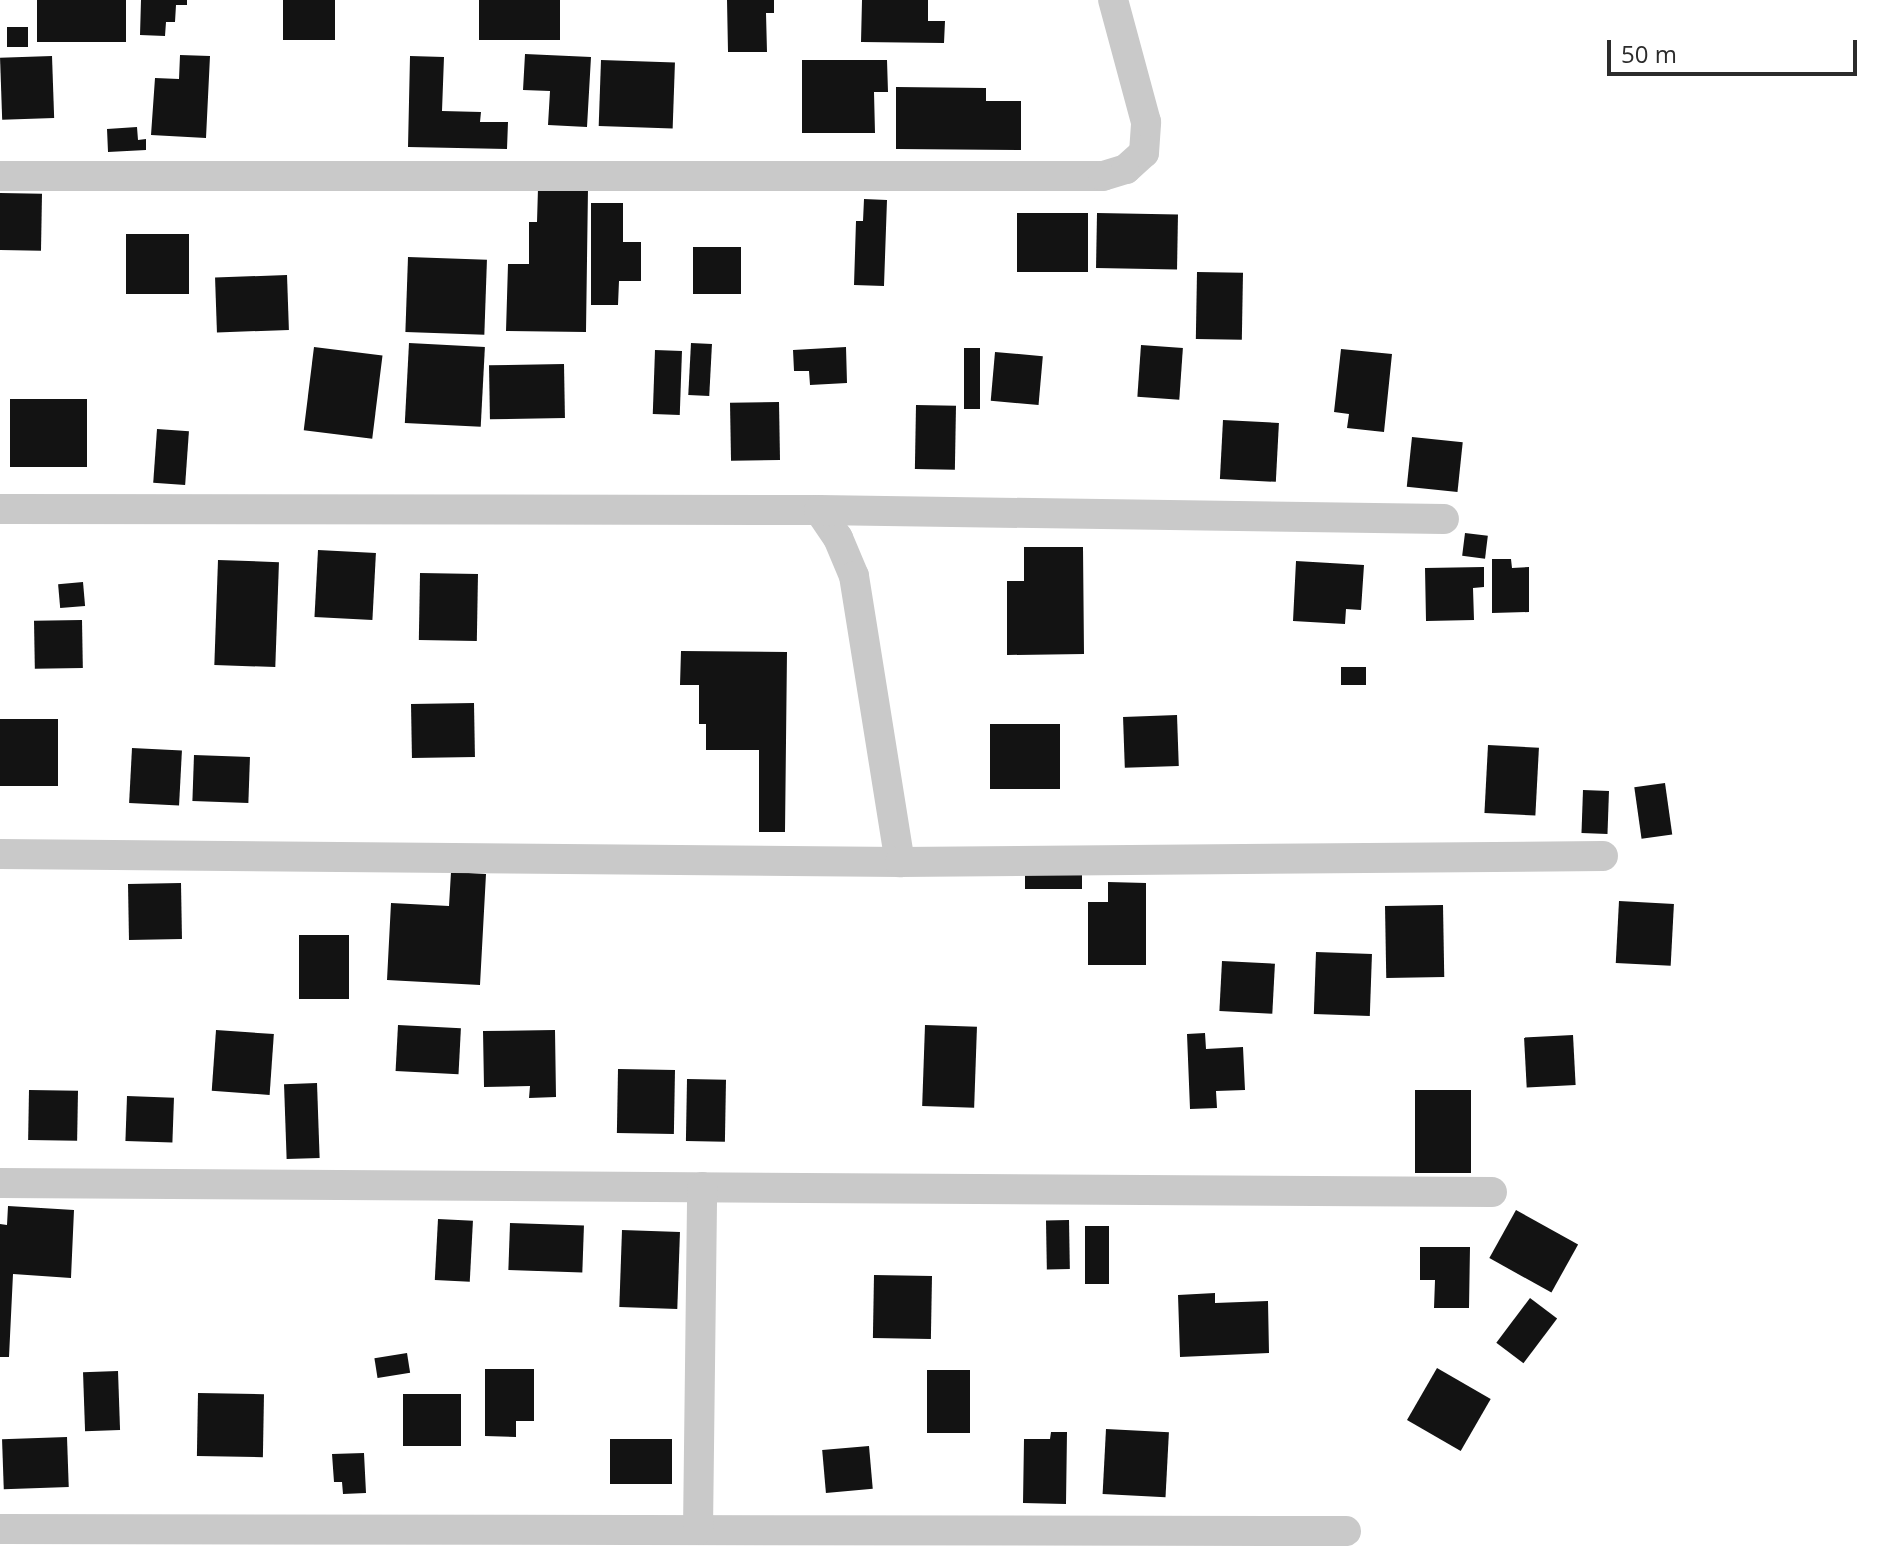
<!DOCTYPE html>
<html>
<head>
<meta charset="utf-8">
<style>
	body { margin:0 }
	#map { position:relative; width:1891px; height:1546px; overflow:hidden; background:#fff; font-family:"Open Sans",sans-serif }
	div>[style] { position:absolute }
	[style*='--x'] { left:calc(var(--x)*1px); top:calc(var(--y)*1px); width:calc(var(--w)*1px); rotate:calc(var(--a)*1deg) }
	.building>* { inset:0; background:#131313; transform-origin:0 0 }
	.street>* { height:30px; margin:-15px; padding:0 15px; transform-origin:15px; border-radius:15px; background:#c9c9c9 }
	span { translate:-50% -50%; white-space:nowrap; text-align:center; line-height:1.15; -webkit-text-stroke:8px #fff; paint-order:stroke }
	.scale { position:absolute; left:1607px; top:40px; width:250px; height:36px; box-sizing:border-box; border:4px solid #2c2c2c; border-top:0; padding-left:10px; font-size:24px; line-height:28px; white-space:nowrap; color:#2c2c2c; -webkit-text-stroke:6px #fff; paint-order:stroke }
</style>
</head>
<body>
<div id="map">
	<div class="building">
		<div style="left:37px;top:0;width:89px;height:42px"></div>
		<div style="clip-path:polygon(141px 0,187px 0,187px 5px,176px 5px,175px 22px,166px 22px,165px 36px,140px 35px)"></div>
		<div style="left:283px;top:0;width:52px;height:40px"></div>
		<div style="left:479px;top:0;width:81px;height:40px"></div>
		<div style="clip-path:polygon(727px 0,774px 0,774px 13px,766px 13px,767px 52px,728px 52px)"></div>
		<div style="clip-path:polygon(862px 0,928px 0,928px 21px,945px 21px,944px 43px,861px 42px)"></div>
		<div style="left:7px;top:27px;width:21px;height:20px"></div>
		<div style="clip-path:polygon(525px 54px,591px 57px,587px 127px,548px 125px,550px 91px,523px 90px)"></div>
		<div style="clip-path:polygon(180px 55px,210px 56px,206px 138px,151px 135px,155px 78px,179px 79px)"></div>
		<div style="left:52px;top:56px;width:62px;height:52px;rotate:88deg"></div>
		<div style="clip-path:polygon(410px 56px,444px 57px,442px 111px,481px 112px,480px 122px,508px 122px,507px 149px,408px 147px)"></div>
		<div style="left:601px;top:60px;width:74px;height:66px;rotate:2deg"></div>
		<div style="clip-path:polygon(802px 60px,887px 60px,888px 92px,874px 92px,875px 133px,802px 133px)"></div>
		<div style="clip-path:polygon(896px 87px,986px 88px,986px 101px,1021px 101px,1021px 150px,896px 149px)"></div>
		<div style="clip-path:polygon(137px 127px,138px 140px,146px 139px,146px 150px,108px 152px,107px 129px)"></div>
		<div style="clip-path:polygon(538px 188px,588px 188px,586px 332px,506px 331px,508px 264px,529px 264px,529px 222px,537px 222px)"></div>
		<div style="left:0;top:193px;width:42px;height:57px;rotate:1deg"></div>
		<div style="clip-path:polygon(864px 199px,887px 200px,884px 286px,854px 285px,856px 221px,863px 221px)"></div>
		<div style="clip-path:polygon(591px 203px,623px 203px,623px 242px,641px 242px,641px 281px,619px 281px,618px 305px,591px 305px)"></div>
		<div style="left:1017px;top:213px;width:71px;height:59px"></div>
		<div style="left:1097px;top:213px;width:81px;height:55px;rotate:1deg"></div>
		<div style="left:189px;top:234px;width:60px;height:63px;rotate:90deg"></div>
		<div style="left:693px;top:247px;width:48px;height:47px"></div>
		<div style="left:408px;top:257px;width:79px;height:75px;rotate:2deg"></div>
		<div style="left:1197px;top:272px;width:46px;height:67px;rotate:1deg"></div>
		<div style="left:287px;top:275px;width:55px;height:72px;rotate:88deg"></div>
		<div style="left:409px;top:343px;width:76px;height:80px;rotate:3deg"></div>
		<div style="left:691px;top:343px;width:21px;height:52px;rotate:3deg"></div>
		<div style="left:1141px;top:345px;width:42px;height:52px;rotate:4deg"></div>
		<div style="left:314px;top:347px;width:69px;height:84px;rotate:7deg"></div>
		<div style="clip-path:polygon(846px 347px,847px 383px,810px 385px,809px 371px,794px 371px,793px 350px)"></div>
		<div style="left:964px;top:348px;width:16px;height:61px"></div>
		<div style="clip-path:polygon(1341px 349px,1392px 354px,1384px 432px,1347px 428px,1349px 414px,1334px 412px)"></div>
		<div style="left:655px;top:350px;width:27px;height:64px;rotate:2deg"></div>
		<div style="left:995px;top:352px;width:48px;height:49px;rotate:5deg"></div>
		<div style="left:564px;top:364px;width:54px;height:75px;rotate:89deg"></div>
		<div style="left:10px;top:399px;width:77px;height:68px"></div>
		<div style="left:779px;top:402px;width:58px;height:49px;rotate:89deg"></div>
		<div style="left:916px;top:405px;width:40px;height:64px;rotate:1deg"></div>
		<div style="left:1223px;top:420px;width:56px;height:59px;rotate:3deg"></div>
		<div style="left:157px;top:429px;width:32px;height:54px;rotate:4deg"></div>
		<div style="left:1412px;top:437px;width:51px;height:50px;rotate:6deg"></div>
		<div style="left:1465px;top:533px;width:23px;height:23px;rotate:7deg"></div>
		<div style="clip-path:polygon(1024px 547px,1083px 547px,1084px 654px,1007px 655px,1007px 581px,1024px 581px)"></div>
		<div style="left:318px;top:550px;width:58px;height:67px;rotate:3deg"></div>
		<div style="clip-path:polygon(1492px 559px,1511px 559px,1512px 568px,1529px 567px,1529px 612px,1492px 613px)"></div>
		<div style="left:218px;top:560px;width:61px;height:105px;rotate:2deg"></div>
		<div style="clip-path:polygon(1296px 561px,1364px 565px,1361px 610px,1346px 609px,1345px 624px,1293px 621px)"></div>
		<div style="clip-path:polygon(1484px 567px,1484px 587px,1473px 588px,1474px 620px,1426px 621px,1425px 568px)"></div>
		<div style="left:420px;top:573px;width:58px;height:67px;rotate:1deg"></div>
		<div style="left:83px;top:582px;width:24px;height:25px;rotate:85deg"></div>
		<div style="left:82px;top:620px;width:48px;height:48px;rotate:89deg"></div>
		<div style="clip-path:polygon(681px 651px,787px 652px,785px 832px,759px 832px,759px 750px,706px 750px,706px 724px,699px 724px,699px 685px,680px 685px)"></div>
		<div style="left:1341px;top:667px;width:25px;height:18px"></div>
		<div style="left:474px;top:703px;width:54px;height:63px;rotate:89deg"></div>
		<div style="left:1177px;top:715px;width:51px;height:54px;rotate:88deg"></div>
		<div style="left:58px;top:719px;width:67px;height:58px;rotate:90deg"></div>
		<div style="left:1060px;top:724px;width:65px;height:70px;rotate:90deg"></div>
		<div style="left:1488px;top:745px;width:51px;height:68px;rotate:3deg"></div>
		<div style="left:132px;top:748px;width:50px;height:55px;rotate:3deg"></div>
		<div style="left:194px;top:755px;width:56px;height:46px;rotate:2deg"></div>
		<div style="left:1665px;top:783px;width:52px;height:31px;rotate:82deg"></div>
		<div style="left:1583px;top:790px;width:26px;height:43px;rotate:2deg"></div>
		<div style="clip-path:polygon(451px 872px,486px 874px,480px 985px,387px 980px,391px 903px,449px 906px)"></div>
		<div style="left:1025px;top:874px;width:57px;height:15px"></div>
		<div style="clip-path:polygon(1108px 882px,1146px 883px,1146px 965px,1088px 965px,1088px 902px,1108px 902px)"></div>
		<div style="left:181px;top:883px;width:56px;height:53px;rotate:89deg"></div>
		<div style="left:1619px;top:901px;width:55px;height:62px;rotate:3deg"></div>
		<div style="left:1443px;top:905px;width:72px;height:58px;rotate:89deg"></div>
		<div style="left:299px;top:935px;width:50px;height:64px"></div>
		<div style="left:1316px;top:952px;width:56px;height:62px;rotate:2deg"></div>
		<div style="left:1222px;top:961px;width:53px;height:50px;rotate:3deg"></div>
		<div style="left:398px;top:1025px;width:63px;height:46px;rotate:3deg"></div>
		<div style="left:925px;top:1025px;width:52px;height:81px;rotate:2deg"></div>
		<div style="left:216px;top:1030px;width:58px;height:61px;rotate:4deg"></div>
		<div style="clip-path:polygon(555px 1030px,556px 1097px,529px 1098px,530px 1086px,484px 1087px,483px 1031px)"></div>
		<div style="clip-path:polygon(1205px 1033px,1206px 1049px,1243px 1047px,1245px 1090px,1216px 1091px,1217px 1108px,1190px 1109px,1187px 1034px)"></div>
		<div style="left:1573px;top:1035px;width:50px;height:49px;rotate:87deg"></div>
		<div style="left:618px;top:1069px;width:57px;height:64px;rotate:1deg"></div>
		<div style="left:687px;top:1079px;width:39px;height:62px;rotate:1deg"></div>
		<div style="left:317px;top:1083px;width:75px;height:33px;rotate:88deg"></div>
		<div style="left:29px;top:1090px;width:49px;height:50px;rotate:1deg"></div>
		<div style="left:1415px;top:1090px;width:56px;height:83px"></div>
		<div style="left:127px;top:1096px;width:47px;height:45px;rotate:2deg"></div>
		<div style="clip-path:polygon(8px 1206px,74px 1210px,71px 1278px,13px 1274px,9px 1357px,0 1357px,0 1224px,7px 1225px)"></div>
		<div style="left:1516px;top:1210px;width:71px;height:55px;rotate:29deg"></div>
		<div style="left:438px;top:1219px;width:35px;height:61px;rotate:3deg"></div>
		<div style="left:1069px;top:1220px;width:49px;height:23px;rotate:89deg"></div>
		<div style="left:510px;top:1223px;width:74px;height:47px;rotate:2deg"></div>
		<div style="left:1085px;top:1226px;width:24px;height:58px"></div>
		<div style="left:622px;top:1230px;width:58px;height:77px;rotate:2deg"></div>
		<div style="clip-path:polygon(1420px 1247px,1470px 1247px,1469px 1308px,1434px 1308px,1435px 1280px,1420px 1280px)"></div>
		<div style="left:874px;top:1275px;width:58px;height:63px;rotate:1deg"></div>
		<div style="clip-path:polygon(1215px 1293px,1215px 1303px,1268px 1301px,1269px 1353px,1180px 1357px,1178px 1295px)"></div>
		<div style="left:1530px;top:1298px;width:34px;height:56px;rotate:37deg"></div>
		<div style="left:407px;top:1353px;width:20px;height:33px;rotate:81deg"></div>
		<div style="left:1437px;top:1368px;width:62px;height:60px;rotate:30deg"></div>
		<div style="clip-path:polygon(485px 1369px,534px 1369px,534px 1421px,516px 1421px,516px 1437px,485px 1436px)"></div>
		<div style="left:927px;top:1370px;width:43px;height:63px"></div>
		<div style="left:118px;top:1371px;width:59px;height:35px;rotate:88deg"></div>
		<div style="left:198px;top:1393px;width:66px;height:63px;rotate:1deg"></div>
		<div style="left:403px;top:1394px;width:58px;height:52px"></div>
		<div style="left:1106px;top:1429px;width:63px;height:65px;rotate:3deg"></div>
		<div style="clip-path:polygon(1051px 1432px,1067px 1432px,1066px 1504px,1023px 1503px,1024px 1439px,1050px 1439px)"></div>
		<div style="left:67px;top:1437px;width:50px;height:65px;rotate:88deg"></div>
		<div style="left:672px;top:1439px;width:45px;height:62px;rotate:90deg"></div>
		<div style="left:869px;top:1446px;width:43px;height:47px;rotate:85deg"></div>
		<div style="clip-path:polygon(364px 1453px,366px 1493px,343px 1494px,342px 1482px,334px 1482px,332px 1454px)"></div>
	</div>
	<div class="street">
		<div style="--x:0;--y:176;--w:1103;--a:0"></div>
		<div style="--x:1103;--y:176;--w:24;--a:-17"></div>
		<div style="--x:1126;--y:169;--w:24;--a:-42"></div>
		<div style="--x:1144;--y:153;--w:31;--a:-86"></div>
		<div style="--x:1146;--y:122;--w:126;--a:-105.1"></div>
		<div style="--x:0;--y:509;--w:819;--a:0.07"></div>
		<div style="--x:819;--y:510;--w:34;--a:56"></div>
		<div style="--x:838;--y:538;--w:41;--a:67.2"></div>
		<div style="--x:854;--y:576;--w:290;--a:80.9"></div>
		<div style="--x:819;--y:510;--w:625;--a:0.83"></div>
		<div style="--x:0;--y:854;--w:900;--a:0.51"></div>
		<div style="--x:900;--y:862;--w:703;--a:-0.49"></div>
		<div style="--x:0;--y:1183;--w:1492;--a:0.35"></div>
		<div style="--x:0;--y:1529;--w:1346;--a:0.09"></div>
		<div style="--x:698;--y:1530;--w:343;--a:-89.3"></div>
	</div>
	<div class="scale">50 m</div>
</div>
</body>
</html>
